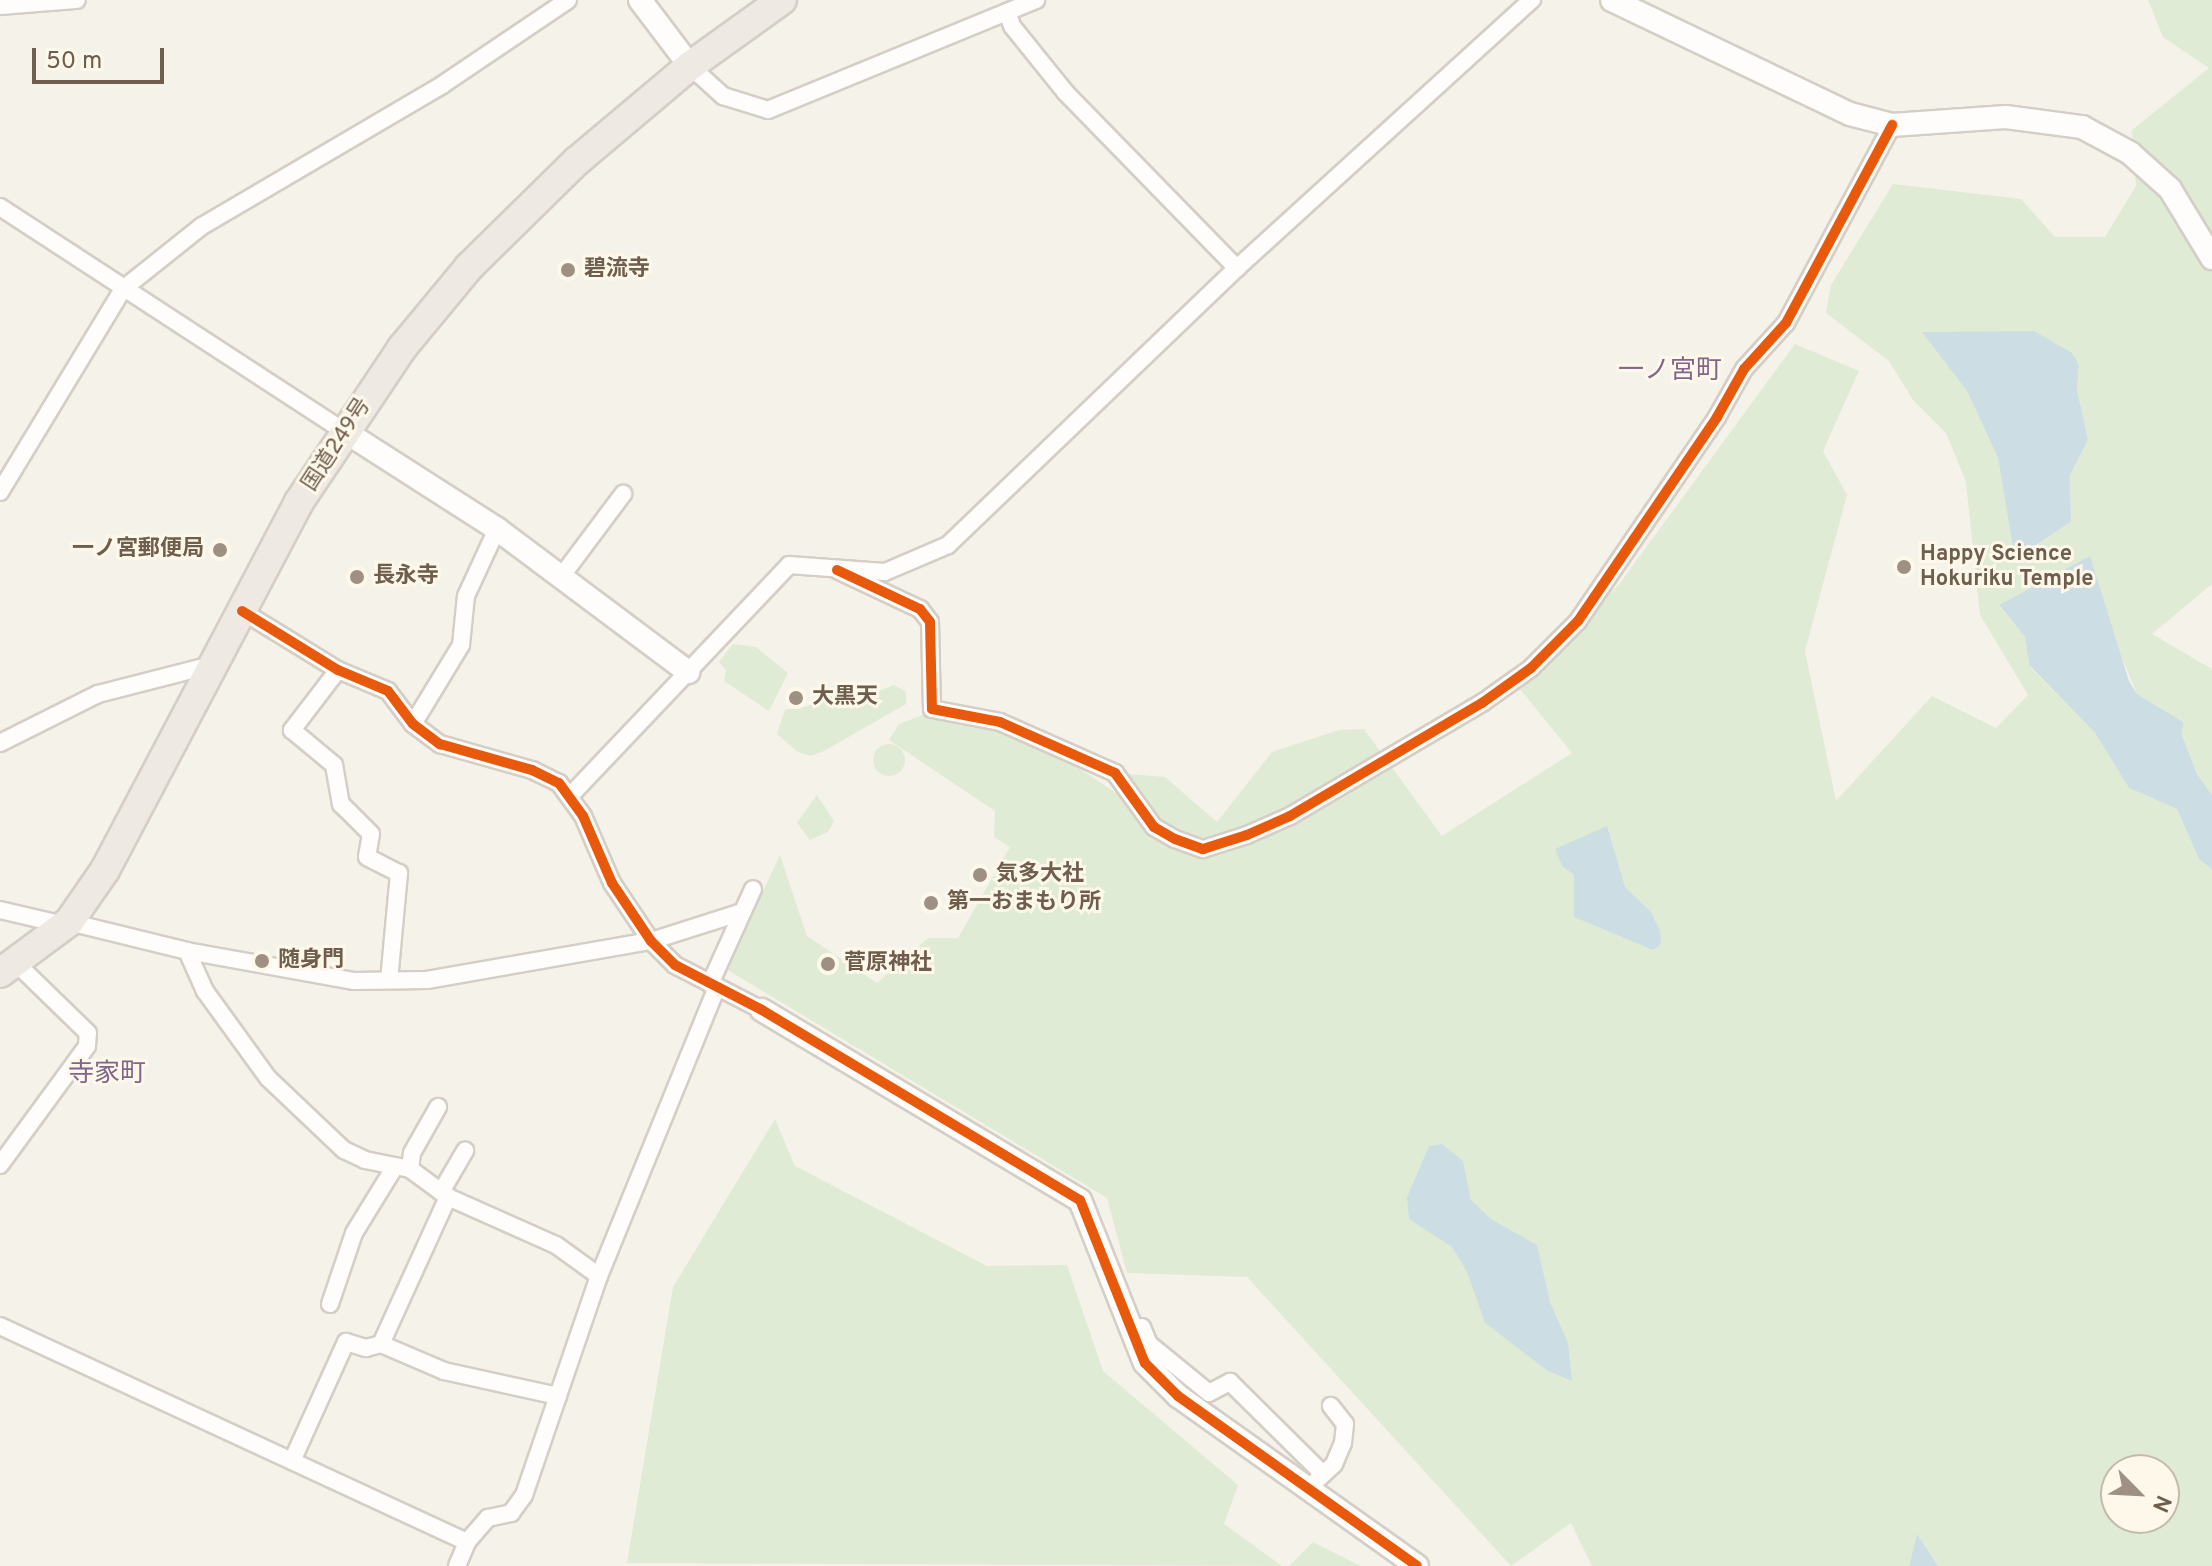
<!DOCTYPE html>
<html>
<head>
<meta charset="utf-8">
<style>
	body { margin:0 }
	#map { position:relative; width:2212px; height:1566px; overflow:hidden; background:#f5f2e9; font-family:Overpass,"Noto Sans JP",sans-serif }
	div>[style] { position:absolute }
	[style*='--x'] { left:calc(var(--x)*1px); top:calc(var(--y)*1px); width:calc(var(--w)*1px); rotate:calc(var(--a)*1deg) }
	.green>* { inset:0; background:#e0ebd5 }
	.round { border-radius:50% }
	.water>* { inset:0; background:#ccdee3 }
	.roads { filter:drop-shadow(2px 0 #d4cec6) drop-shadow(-2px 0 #d4cec6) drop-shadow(0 2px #d4cec6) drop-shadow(0 -2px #d4cec6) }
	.street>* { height:16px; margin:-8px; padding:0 8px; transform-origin:8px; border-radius:8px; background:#fefdfc }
	.secondary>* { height:22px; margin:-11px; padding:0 11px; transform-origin:11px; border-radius:11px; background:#fefdfc }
	.highway>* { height:28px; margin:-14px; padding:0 14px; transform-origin:14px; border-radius:14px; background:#efe9e4 }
	.cycleway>* { height:10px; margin:-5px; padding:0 5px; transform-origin:5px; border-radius:5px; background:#e8590c }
	.dots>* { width:22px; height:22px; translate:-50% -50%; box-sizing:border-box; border:4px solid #fdf8ea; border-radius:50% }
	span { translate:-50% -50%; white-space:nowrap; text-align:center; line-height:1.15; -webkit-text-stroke:6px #fdf8ea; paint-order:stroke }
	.poi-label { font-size:22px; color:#6f5d4d; font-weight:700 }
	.left { translate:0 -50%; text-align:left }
	.right { translate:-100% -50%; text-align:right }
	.street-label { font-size:22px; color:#6f5d4d }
	.quarter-label { font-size:26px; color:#83658c }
	.north { position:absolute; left:2100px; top:1454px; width:80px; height:80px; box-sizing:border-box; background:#fdf8ea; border:2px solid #c4baab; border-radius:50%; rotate:114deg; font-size:22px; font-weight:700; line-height:32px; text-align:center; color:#6f5d4d }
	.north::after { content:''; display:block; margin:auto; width:28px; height:36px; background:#9e9184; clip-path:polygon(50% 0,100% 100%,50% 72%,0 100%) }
	.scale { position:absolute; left:32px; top:48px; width:132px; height:36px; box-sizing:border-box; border:4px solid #6f5d4d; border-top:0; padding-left:10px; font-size:24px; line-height:28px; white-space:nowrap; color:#6f5d4d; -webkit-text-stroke:6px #fdf8ea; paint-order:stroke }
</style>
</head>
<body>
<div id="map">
	<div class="green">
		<div style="clip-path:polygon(evenodd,2148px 0,2212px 0,2212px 584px,2152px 634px,2212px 669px,2212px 795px,2197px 774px,2182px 735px,2182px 722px,2137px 694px,2110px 629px,1999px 606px,2025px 637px,2029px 666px,2095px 733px,2129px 788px,2177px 809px,2199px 859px,2212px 870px,2212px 1566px,1938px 1566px,1917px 1535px,1909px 1566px,1592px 1566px,1571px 1523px,1511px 1566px,1247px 1277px,1127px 1273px,1107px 1198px,726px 969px,780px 855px,807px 936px,877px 983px,928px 938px,958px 938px,1010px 847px,994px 837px,995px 811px,889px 740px,899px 724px,923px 715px,985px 725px,1072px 764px,1124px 798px,1115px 773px,1165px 777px,1217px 822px,1272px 752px,1339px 730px,1364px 729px,1442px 836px,1572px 753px,1520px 689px,1620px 583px,1795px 344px,1859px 371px,1823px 451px,1847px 495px,1805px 651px,1836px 801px,1932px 696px,1996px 728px,2028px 695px,1980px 615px,1966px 482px,1946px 433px,1913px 400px,1889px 361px,1826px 313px,1831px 285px,1893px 184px,2021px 199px,2055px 237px,2105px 237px,2136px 186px,2132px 130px,2209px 68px,2163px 37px,2148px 0,1923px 332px,2079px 364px,2077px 389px,2088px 440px,2070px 475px,2071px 522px,2016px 559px,1998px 458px,1967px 391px,1923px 332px,2148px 0,2116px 1470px,2164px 1470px,2164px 1518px,2116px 1518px,2116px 1470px)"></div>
		<div style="clip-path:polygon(733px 644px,756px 647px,788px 673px,769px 711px,724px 681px,726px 670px,719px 662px)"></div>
		<div style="clip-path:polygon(894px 685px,906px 692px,906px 704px,824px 751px,810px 756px,798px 752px,777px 734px,785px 710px,808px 706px,832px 686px,860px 698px)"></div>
		<div class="round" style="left:873px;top:744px;width:32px;height:32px"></div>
		<div style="clip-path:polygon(817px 795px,834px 821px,828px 832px,810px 840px,797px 823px)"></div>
		<div style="clip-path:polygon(775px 1119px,795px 1166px,987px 1266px,1067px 1265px,1103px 1371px,1238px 1485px,1224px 1524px,1282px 1566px,627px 1563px,673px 1287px)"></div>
		<div style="clip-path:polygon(1313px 1542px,1361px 1566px,1289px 1566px)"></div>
	</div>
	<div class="water">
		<div style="clip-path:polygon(2034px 331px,2072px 353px,2079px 365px,2077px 389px,2088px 440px,2070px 475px,2071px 522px,2015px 559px,1998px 458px,1967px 391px,1922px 332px)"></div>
		<div style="clip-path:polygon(2090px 556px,2129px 681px,2137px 694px,2183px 722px,2182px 735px,2197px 774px,2212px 795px,2212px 870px,2199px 859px,2177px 809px,2129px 788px,2095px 733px,2029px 665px,2025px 637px,1999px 605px)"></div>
		<div style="clip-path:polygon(1607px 826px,1625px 887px,1651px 912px,1660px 931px,1661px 944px,1653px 950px,1574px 917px,1574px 875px,1562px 866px,1555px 849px)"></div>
		<div style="clip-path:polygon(1442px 1144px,1463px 1161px,1471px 1200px,1491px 1219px,1537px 1245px,1550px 1302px,1568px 1343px,1572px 1381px,1548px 1371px,1485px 1323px,1467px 1272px,1452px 1247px,1409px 1219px,1407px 1197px,1429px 1146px)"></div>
		<div style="clip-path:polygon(1917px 1534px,1938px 1566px,1909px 1566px)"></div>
	</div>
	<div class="roads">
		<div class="street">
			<div style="--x:0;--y:6;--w:77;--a:-4.5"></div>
			<div style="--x:1007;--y:12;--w:15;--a:70"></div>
			<div style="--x:1012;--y:26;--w:86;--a:51.1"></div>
			<div style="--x:1066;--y:93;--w:245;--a:45.7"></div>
			<div style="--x:690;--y:66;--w:45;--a:42.3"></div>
			<div style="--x:723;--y:96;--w:47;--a:17.3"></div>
			<div style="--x:768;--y:110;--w:290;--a:-22.3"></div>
			<div style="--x:0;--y:207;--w:411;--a:33.1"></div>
			<div style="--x:0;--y:492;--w:237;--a:-58.8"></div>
			<div style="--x:123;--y:289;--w:101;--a:-38.6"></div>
			<div style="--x:202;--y:226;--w:278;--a:-30.4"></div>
			<div style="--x:442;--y:85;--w:152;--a:-34"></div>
			<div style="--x:837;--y:570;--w:92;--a:25.2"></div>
			<div style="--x:920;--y:609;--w:16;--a:52"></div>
			<div style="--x:930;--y:622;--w:87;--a:88.7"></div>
			<div style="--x:932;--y:709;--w:69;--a:10.8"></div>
			<div style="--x:1000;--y:722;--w:126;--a:23.9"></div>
			<div style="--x:1115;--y:773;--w:67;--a:54.2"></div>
			<div style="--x:1154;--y:827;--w:24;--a:30"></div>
			<div style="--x:1175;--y:839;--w:30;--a:20"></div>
			<div style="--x:1203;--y:849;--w:46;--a:-17.7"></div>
			<div style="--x:1247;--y:835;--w:47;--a:-23.8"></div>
			<div style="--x:1290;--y:816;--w:223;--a:-30.5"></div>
			<div style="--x:1482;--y:703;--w:60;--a:-35.5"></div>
			<div style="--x:1531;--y:668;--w:66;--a:-45"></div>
			<div style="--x:1578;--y:621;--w:247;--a:-55.7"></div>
			<div style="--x:1717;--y:417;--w:55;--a:-60.6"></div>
			<div style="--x:1744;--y:369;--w:62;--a:-47.6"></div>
			<div style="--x:1786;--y:323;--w:225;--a:-61.8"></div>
			<div style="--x:561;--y:577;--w:104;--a:-53.2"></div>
			<div style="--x:242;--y:611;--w:113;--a:31.6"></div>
			<div style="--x:338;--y:670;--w:54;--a:22.8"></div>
			<div style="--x:388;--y:691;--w:41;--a:52.9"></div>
			<div style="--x:413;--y:724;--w:34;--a:37"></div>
			<div style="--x:440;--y:744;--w:96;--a:15.8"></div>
			<div style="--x:532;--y:770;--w:30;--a:26"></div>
			<div style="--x:559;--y:783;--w:41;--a:54"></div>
			<div style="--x:583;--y:816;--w:73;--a:66.6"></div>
			<div style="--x:612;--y:883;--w:70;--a:56.1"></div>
			<div style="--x:651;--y:941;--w:34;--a:45"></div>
			<div style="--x:675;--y:965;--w:98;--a:27.3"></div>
			<div style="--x:338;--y:670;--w:76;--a:127.5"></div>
			<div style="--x:292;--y:730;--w:55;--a:39.8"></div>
			<div style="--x:334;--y:765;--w:40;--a:80"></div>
			<div style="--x:341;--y:804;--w:42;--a:45"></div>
			<div style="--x:371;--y:834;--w:23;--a:100"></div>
			<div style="--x:367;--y:857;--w:36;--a:27"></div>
			<div style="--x:399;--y:873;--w:107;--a:95.3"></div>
			<div style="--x:413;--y:724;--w:92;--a:-58.7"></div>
			<div style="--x:461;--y:645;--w:49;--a:-84.2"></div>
			<div style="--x:466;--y:596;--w:74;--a:-65.2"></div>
			<div style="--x:0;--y:743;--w:110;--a:-26.6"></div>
			<div style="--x:98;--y:694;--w:121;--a:-14.4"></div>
			<div style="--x:570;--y:796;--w:318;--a:-46.5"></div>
			<div style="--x:789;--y:565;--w:96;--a:4.2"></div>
			<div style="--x:885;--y:572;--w:69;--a:-23.2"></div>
			<div style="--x:948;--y:545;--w:400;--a:-43.8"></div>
			<div style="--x:1237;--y:268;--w:399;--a:-42.3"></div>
			<div style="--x:0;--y:910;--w:66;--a:13.2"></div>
			<div style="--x:69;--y:922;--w:122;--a:13.8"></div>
			<div style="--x:187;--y:951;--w:170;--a:10.2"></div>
			<div style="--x:354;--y:981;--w:73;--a:-0.8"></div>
			<div style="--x:427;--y:980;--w:227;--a:-9.9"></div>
			<div style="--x:651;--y:941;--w:96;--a:-17.7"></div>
			<div style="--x:187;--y:951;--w:44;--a:65.8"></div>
			<div style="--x:205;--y:991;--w:107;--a:54.1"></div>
			<div style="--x:268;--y:1078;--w:105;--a:43.5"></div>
			<div style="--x:344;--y:1150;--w:23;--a:25"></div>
			<div style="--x:365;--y:1160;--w:46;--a:11.3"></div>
			<div style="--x:410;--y:1169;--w:47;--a:36.4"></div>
			<div style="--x:448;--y:1197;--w:118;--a:24"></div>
			<div style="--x:556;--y:1245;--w:53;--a:35.8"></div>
			<div style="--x:710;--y:984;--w:104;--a:-65.6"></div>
			<div style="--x:0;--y:1165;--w:147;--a:-53.8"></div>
			<div style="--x:87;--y:1046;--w:13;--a:-86"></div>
			<div style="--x:88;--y:1033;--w:99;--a:-135.8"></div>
			<div style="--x:410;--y:1169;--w:16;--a:-83"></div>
			<div style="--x:412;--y:1153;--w:53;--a:-60.5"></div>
			<div style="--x:441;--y:1192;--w:48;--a:-59.7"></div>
			<div style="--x:330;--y:1304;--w:75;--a:-71.3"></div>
			<div style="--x:354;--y:1233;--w:76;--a:-58.4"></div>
			<div style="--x:0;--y:1326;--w:515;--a:24.82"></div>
			<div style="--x:1142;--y:1327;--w:18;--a:68"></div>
			<div style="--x:1149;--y:1344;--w:77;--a:39.2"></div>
			<div style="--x:1209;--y:1393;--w:24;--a:-28"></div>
			<div style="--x:1230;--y:1382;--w:131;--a:44.7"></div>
			<div style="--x:381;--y:1344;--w:69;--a:23.2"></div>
			<div style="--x:444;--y:1371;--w:117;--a:12.4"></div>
			<div style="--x:292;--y:1461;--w:131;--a:-65.6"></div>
			<div style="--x:346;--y:1342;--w:21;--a:17"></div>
			<div style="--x:366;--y:1348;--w:16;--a:-15"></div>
			<div style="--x:381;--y:1344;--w:162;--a:-65.5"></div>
			<div style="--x:1317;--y:1480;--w:23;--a:-43"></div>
			<div style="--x:1334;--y:1464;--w:23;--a:-67"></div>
			<div style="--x:1343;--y:1443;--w:19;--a:-84"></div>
			<div style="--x:1345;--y:1424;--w:23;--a:-128"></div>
			<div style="--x:457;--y:1566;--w:26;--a:-67"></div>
			<div style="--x:467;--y:1542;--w:32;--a:-49"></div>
			<div style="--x:488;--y:1518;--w:24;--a:-12"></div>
			<div style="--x:511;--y:1513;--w:22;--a:-54"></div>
			<div style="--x:524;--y:1495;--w:231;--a:-71.1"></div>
			<div style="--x:599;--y:1276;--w:312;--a:-67.8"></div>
		</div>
		<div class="secondary">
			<div style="--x:640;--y:0;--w:83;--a:52.9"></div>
			<div style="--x:1612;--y:0;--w:264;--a:25.6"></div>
			<div style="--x:1850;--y:114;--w:43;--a:14.7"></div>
			<div style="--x:1892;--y:125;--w:114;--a:-4"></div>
			<div style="--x:2006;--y:117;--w:77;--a:7.5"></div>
			<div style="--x:2082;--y:127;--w:55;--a:28.4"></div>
			<div style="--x:2130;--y:153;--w:54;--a:42"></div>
			<div style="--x:2170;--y:189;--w:81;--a:58.7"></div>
			<div style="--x:344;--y:431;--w:182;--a:32.6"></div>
			<div style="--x:497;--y:529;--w:239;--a:36.8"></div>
			<div style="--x:762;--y:1010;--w:370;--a:30.9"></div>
			<div style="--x:1080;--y:1200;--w:175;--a:68.3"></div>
			<div style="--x:1145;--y:1363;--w:47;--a:45"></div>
			<div style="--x:1178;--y:1396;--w:293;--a:35.4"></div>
		</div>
		<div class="highway">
			<div style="--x:0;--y:973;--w:86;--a:-36.5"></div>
			<div style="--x:69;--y:922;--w:63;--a:-55.3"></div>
			<div style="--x:105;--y:870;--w:416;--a:-62.2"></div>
			<div style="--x:299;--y:502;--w:185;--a:-56.2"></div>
			<div style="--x:402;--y:348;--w:105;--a:-50.4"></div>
			<div style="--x:469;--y:267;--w:151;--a:-44.5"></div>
			<div style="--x:577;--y:161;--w:148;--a:-40.1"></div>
			<div style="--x:690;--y:66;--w:113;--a:-35.7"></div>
		</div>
	</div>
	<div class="cycleway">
		<div style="--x:837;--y:570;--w:92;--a:25.2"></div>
		<div style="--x:920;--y:609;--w:16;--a:52"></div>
		<div style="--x:930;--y:622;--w:87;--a:88.7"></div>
		<div style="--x:932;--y:709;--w:69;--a:10.8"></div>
		<div style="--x:1000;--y:722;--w:126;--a:23.9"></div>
		<div style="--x:1115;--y:773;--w:67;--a:54.2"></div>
		<div style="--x:1154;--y:827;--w:24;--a:30"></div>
		<div style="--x:1175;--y:839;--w:30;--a:20"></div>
		<div style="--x:1203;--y:849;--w:46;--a:-17.7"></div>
		<div style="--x:1247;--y:835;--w:47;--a:-23.8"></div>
		<div style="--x:1290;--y:816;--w:223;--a:-30.5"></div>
		<div style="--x:1482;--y:703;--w:60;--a:-35.5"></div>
		<div style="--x:1531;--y:668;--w:66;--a:-45"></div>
		<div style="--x:1578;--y:621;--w:247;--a:-55.7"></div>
		<div style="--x:1717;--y:417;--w:55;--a:-60.6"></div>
		<div style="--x:1744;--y:369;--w:62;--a:-47.6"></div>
		<div style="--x:1786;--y:323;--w:225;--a:-61.8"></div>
		<div style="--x:242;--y:611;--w:113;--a:31.6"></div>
		<div style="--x:338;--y:670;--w:54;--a:22.8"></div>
		<div style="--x:388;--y:691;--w:41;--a:52.9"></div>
		<div style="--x:413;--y:724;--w:34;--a:37"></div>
		<div style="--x:440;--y:744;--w:96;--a:15.8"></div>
		<div style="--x:532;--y:770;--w:30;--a:26"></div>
		<div style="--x:559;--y:783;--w:41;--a:54"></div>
		<div style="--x:583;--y:816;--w:73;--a:66.6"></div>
		<div style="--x:612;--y:883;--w:70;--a:56.1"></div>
		<div style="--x:651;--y:941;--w:34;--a:45"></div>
		<div style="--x:675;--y:965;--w:98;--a:27.3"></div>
		<div style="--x:762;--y:1010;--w:370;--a:30.9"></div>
		<div style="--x:1080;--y:1200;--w:175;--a:68.3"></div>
		<div style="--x:1145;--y:1363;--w:47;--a:45"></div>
		<div style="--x:1178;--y:1396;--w:293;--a:35.4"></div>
	</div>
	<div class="dots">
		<div style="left:568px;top:270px;background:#9e9184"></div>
		<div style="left:220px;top:550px;background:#9e9184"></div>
		<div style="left:1904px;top:567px;background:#9e9184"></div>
		<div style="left:357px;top:577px;background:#9e9184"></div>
		<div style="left:796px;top:698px;background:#9e9184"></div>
		<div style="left:980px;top:875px;background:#9e9184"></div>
		<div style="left:931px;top:903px;background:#9e9184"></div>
		<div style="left:262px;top:961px;background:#9e9184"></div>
		<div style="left:828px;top:964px;background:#9e9184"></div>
	</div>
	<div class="poi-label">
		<span class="left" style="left:584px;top:270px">碧流寺</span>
		<span class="right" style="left:204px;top:550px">一ノ宮郵便局</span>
		<span class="left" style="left:1920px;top:567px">Happy Science<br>Hokuriku Temple</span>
		<span class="left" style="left:373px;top:577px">長永寺</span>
		<span class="left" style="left:812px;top:698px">大黒天</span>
		<span class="left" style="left:996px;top:875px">気多大社</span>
		<span class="left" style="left:947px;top:903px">第一おまもり所</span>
		<span class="left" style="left:278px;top:961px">随身門</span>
		<span class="left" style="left:844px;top:964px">菅原神社</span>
	</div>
	<div class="street-label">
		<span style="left:337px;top:445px;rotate:-57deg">国道249号</span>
	</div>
	<div class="quarter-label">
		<span style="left:1670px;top:372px">一ノ宮町</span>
		<span style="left:107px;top:1075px">寺家町</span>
	</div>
	<div class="north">N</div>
	<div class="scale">50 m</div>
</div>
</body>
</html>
